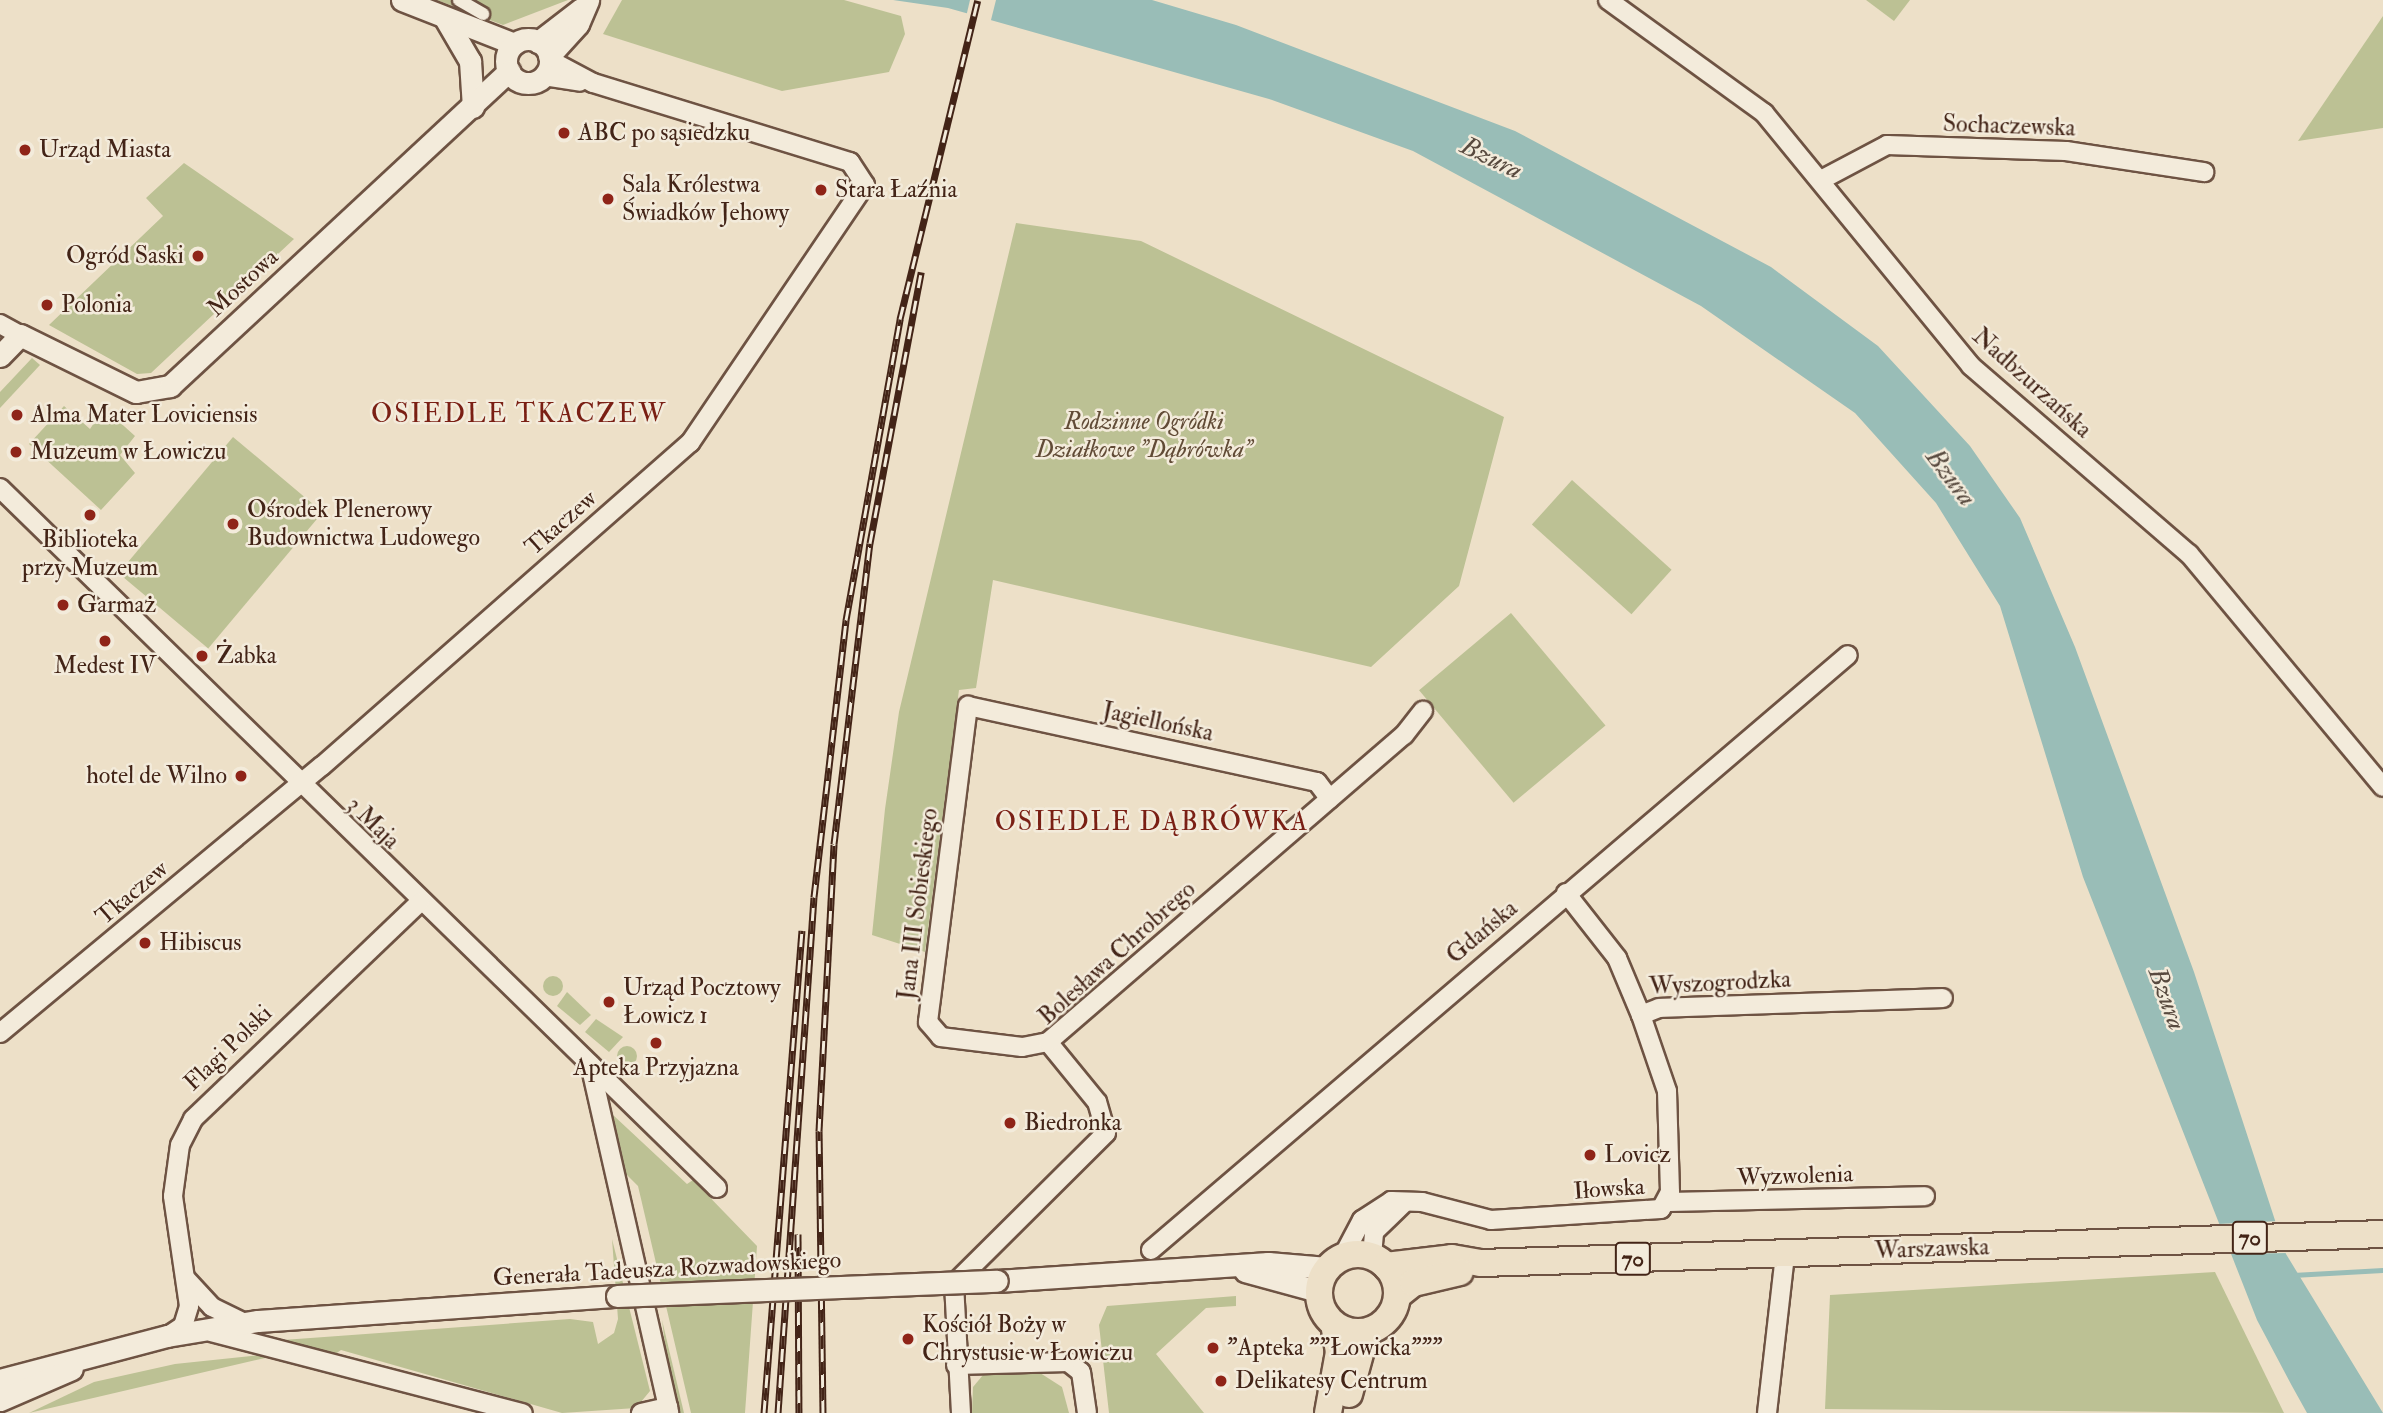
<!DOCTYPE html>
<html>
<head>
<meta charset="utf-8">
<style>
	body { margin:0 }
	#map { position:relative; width:2383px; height:1413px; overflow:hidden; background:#ede0c8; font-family:"IM FELL Double Pica",serif }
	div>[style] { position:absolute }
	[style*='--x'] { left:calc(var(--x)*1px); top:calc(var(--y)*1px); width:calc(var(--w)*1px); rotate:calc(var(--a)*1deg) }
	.green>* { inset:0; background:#bcc194; transform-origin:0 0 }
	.round { border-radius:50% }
	.water>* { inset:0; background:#99bdb7 }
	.pier>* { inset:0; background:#ede0c8 }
	.stream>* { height:4.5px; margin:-2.25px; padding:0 2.25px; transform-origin:2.25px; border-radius:2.25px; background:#99bdb7 }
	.roads { filter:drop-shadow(2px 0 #6e5343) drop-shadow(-2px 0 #6e5343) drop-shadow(0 2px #6e5343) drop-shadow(0 -2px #6e5343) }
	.pedestrian>* { height:12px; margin:-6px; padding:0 6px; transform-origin:6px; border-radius:6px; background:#f3ebdb }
	.minor>* { height:18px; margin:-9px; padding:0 9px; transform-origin:9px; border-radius:9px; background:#f3ebdb }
	.tertiary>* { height:21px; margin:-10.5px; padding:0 10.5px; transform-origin:10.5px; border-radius:10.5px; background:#f3ebdb }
	.tertiary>.ring { margin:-10.5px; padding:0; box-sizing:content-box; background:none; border:21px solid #f3ebdb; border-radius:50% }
	.primary>* { height:26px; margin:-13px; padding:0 13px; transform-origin:13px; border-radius:13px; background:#ede0c8 }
	.primary>.ring { margin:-13px; padding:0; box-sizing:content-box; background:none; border:26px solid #ede0c8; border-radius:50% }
	.rail>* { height:7px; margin-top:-3.5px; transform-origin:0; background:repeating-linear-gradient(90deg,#f3ebdb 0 13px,#432417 0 26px); box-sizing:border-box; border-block:2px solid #432417 }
	.bridges { filter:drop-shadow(2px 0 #6e5343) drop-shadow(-2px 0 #6e5343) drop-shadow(0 2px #6e5343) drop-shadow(0 -2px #6e5343) }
	.tertiary-bridge>* { height:21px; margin:-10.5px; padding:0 10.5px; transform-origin:10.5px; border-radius:10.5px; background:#f3ebdb }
	.dots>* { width:19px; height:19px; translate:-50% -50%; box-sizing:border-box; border:4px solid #f3ebdb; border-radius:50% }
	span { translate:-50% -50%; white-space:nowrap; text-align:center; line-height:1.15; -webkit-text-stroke:5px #f3ebdb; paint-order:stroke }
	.shield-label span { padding:2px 5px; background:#f3ebdb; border:2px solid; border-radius:5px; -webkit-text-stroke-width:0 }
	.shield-label { font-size:23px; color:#432417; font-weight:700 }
	.street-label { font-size:24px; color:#432417 }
	.poi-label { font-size:24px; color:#432417 }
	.left { translate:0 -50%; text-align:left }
	.right { translate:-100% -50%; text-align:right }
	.park-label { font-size:24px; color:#614b36; font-style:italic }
	.water-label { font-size:26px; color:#584a3f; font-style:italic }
	.neighbourhood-label { font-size:26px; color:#7a1f14; letter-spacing:2px }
</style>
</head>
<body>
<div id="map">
	<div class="green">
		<div style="clip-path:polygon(437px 0,568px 0,503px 25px)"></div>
		<div style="clip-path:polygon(622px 0,844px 0,901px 16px,905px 34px,889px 72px,782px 91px,603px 34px)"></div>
		<div style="clip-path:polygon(1866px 0,1910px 0,1894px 21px)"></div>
		<div style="clip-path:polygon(2383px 16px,2383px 128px,2298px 141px)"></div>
		<div style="clip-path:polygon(184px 163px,294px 239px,151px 373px,137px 374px,49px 325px,163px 216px,146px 198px)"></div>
		<div style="clip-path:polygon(1016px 223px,1141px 241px,1504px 417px,1459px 586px,1371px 667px,993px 580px,976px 688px,959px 690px,925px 952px,872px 935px,885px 809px,899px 712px)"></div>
		<div style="clip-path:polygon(32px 358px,40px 365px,0 408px,0 392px)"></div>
		<div style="clip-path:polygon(64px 406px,90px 429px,104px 408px,135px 436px,120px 455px,135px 473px,101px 510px,29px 444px)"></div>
		<div style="left:233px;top:437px;width:117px;height:178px;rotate:40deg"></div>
		<div style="left:1572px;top:480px;width:134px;height:60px;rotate:42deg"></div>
		<div style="left:1511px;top:613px;width:147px;height:120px;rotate:50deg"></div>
		<div class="round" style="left:543px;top:976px;width:20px;height:20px"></div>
		<div style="clip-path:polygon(567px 992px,591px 1015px,580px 1025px,557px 1006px)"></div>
		<div style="clip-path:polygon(596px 1019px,623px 1037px,609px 1052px,585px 1032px)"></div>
		<div class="round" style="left:617px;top:1046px;width:20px;height:20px"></div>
		<div style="clip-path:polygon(613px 1115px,687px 1184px,693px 1180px,757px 1246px,745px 1413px,691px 1413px,638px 1186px,626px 1174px)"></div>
		<div style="clip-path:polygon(612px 1239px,650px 1391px,636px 1408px,562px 1413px,341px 1350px,334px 1355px,283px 1340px,570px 1319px,593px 1322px,598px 1344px,614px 1333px,618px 1319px)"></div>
		<div style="clip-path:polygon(2215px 1272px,2284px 1413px,1825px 1409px,1830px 1295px)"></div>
		<div style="clip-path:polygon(1236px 1296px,1236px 1306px,1206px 1308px,1156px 1354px,1204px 1413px,1109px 1413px,1099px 1325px,1107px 1306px)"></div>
		<div style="clip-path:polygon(662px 1320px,684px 1413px,678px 1413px,669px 1377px)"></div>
		<div style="clip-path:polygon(271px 1354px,265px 1358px,29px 1413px,94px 1382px,175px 1364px)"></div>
		<div style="clip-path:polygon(1037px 1371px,1062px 1387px,1069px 1413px,972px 1413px,973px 1387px,983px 1375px)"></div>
	</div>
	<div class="water">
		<div style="clip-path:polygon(893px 0,1152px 0,1236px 25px,1515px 131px,1771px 267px,1878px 346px,1970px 446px,2020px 518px,2075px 647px,2194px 972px,2286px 1254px,2383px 1413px,2307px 1413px,2292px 1386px,2257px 1320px,2083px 877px,2000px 606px,1936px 503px,1855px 413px,1701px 306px,1413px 151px,1269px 99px,948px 8px)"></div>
	</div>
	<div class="pier">
		<div style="clip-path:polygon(970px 0,996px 0,990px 24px,966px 17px)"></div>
		<div style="clip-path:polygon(2280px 1221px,2290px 1253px,2229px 1254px,2218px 1224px)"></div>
	</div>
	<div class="stream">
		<div style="--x:2293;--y:1275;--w:90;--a:-3.2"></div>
	</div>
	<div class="roads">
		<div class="pedestrian">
			<div style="--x:459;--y:0;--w:28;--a:30"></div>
		</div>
		<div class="minor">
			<div style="--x:1608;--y:0;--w:193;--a:35.9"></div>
			<div style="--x:1764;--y:113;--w:327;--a:50.7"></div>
			<div style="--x:1971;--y:366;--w:288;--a:40.8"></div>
			<div style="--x:2189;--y:554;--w:303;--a:50.2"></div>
			<div style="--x:544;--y:76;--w:36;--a:9"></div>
			<div style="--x:1821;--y:180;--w:75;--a:-27.9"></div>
			<div style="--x:1887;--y:145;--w:179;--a:1.9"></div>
			<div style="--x:2066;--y:151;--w:140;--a:8.7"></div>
			<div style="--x:0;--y:324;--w:23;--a:29"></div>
			<div style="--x:0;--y:488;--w:1002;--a:44.31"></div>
			<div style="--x:1566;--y:893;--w:83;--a:51.9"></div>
			<div style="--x:1617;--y:958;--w:62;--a:67.2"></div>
			<div style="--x:1641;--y:1015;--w:19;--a:-21"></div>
			<div style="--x:1659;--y:1008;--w:284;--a:-2"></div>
			<div style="--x:0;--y:1033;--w:418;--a:-39.7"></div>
			<div style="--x:322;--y:766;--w:490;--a:-41.3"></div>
			<div style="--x:690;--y:443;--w:312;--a:-55.9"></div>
			<div style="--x:865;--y:185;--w:27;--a:-123"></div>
			<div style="--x:850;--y:162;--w:269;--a:-162.9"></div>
			<div style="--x:593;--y:83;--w:49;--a:-151.9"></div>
			<div style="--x:1048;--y:1042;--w:26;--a:169"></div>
			<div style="--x:1022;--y:1047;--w:82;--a:-173"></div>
			<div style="--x:941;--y:1037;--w:20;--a:-131"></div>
			<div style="--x:928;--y:1022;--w:319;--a:-82.8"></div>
			<div style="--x:968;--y:706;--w:357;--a:12.3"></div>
			<div style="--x:1317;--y:782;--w:21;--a:53"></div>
			<div style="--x:590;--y:1064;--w:358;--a:77.2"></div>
			<div style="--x:1667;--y:1202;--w:258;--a:-1.3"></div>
			<div style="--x:1151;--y:1250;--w:916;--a:-40.49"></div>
			<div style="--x:1343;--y:1256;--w:41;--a:-62.2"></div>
			<div style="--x:1362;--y:1220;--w:35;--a:-33"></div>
			<div style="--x:1391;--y:1201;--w:31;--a:2"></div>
			<div style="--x:1422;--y:1202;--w:71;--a:14.6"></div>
			<div style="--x:1491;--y:1220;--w:170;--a:-3.7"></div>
			<div style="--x:1661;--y:1209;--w:19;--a:-62"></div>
			<div style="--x:1670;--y:1192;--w:101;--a:-91.7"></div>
			<div style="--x:1667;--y:1091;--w:80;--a:-108.9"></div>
			<div style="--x:1372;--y:1256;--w:24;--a:-85"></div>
			<div style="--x:1374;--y:1232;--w:42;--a:-44"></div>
			<div style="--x:186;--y:1279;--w:38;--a:47"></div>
			<div style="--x:212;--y:1307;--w:37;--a:26"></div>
			<div style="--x:211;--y:1332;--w:322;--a:14.6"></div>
			<div style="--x:168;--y:1336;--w:18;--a:-34"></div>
			<div style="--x:183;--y:1326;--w:21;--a:-73"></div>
			<div style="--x:189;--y:1306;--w:111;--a:-98.3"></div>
			<div style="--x:173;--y:1196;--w:51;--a:-82.2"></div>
			<div style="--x:180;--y:1145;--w:29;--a:-63"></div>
			<div style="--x:193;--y:1119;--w:314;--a:-43.7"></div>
			<div style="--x:956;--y:1365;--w:112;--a:-1.5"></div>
			<div style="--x:1068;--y:1362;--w:16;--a:38"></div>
			<div style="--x:1081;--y:1372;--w:41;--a:81.7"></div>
			<div style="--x:641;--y:1413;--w:28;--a:-13"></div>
			<div style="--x:961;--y:1413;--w:129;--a:-93.1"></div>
			<div style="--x:954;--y:1284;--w:214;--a:-44.8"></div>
			<div style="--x:1106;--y:1133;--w:32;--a:-106"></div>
			<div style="--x:1097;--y:1102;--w:77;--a:-129.2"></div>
			<div style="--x:1048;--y:1042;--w:470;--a:-40.8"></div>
			<div style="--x:1404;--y:735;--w:31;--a:-52"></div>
			<div style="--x:1767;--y:1413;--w:160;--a:-83.5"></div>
		</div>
		<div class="tertiary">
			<div style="--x:402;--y:0;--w:120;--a:21.4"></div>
			<div style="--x:446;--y:20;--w:48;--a:59.7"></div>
			<div style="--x:470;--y:61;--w:46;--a:86.3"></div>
			<div class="ring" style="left:506px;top:39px;width:23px;height:23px"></div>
			<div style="--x:538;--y:42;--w:54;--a:-37.5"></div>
			<div style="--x:549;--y:56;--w:43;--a:-47.8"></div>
			<div style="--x:578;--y:24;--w:26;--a:-67"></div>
			<div style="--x:0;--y:356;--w:29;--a:-46"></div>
			<div style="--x:20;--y:335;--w:129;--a:26.2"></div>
			<div style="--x:136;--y:392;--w:35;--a:-10"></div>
			<div style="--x:170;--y:386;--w:463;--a:-42.9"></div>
			<div style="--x:1245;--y:1271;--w:76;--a:15.3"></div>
			<div style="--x:997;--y:1281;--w:272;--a:-3.8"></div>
			<div style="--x:1268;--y:1263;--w:59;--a:4.8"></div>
			<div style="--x:0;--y:1380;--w:173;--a:-14.8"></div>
			<div style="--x:167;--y:1336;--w:92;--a:-9.4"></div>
			<div style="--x:258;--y:1321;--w:360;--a:-4"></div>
			<div style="--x:0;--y:1400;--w:78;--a:-23.3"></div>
		</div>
		<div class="primary">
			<div class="ring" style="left:1319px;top:1254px;width:52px;height:52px"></div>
			<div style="--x:1386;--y:1266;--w:66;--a:-6.9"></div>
			<div style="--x:1452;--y:1258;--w:29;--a:10"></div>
			<div style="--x:1481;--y:1263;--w:902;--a:-1.84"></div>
			<div style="--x:1397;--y:1296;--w:21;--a:-39"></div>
			<div style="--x:1413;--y:1283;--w:48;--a:-13.2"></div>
			<div style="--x:1349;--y:1394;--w:64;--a:-74.7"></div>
			<div style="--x:1328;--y:1413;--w:62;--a:-79.8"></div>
			<div style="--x:1339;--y:1352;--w:27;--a:-100"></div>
		</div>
	</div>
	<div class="rail">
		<div style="--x:798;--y:1234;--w:179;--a:89.7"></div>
		<div style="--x:764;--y:1413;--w:484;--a:-85.5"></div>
		<div style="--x:778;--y:1413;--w:517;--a:-86.01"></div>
		<div style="--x:814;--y:897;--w:279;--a:-83.4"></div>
		<div style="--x:846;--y:620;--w:306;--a:-79.8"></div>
		<div style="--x:900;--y:319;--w:328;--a:-76.3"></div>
		<div style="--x:823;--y:1413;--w:282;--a:-90.8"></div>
		<div style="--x:819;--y:1131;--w:287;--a:-87"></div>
		<div style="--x:834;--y:844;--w:303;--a:-83.2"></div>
		<div style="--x:870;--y:543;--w:276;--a:-79.3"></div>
	</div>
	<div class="bridges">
		<div class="tertiary-bridge">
			<div style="--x:617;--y:1296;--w:380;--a:-2.3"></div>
		</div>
	</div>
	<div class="dots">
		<div style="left:564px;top:133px;background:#8f2418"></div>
		<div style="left:25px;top:150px;background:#8f2418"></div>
		<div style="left:821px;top:190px;background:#8f2418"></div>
		<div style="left:608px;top:199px;background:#8f2418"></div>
		<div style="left:198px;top:256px;background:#8f2418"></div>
		<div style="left:47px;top:305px;background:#8f2418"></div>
		<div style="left:17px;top:415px;background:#8f2418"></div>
		<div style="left:16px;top:452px;background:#8f2418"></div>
		<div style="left:90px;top:515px;background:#8f2418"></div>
		<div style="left:233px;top:524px;background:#8f2418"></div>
		<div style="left:63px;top:605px;background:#8f2418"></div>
		<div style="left:105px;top:641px;background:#8f2418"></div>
		<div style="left:202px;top:656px;background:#8f2418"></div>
		<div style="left:241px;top:776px;background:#8f2418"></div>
		<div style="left:145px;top:943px;background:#8f2418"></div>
		<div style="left:609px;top:1002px;background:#8f2418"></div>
		<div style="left:656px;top:1043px;background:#8f2418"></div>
		<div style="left:1010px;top:1123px;background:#8f2418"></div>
		<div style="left:1590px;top:1155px;background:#8f2418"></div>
		<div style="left:908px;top:1339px;background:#8f2418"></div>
		<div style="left:1213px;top:1348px;background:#8f2418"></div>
		<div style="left:1221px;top:1381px;background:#8f2418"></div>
	</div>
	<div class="shield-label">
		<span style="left:2250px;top:1238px">70</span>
		<span style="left:1633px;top:1259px">70</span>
	</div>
	<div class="street-label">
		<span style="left:2009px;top:126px;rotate:2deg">Sochaczewska</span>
		<span style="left:243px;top:283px;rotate:-43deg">Mostowa</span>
		<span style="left:2032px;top:383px;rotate:42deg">Nadbzurzańska</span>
		<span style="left:561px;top:523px;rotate:-41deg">Tkaczew</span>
		<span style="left:1158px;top:722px;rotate:12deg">Jagiellońska</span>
		<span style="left:373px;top:823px;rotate:44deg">3 Maja</span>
		<span style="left:132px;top:893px;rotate:-40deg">Tkaczew</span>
		<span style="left:918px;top:904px;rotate:-83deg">Jana III Sobieskiego</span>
		<span style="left:1482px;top:932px;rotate:-40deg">Gdańska</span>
		<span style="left:1117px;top:953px;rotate:-42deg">Bolesława Chrobrego</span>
		<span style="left:1720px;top:983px;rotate:-3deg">Wyszogrodzka</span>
		<span style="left:228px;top:1048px;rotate:-44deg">Flagi Polski</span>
		<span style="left:1795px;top:1176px;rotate:-2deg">Wyzwolenia</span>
		<span style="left:1609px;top:1189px;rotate:-4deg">Iłowska</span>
		<span style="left:1932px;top:1249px;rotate:-2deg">Warszawska</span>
		<span style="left:667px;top:1269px;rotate:-3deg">Generała Tadeusza Rozwadowskiego</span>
	</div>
	<div class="poi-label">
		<span class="left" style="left:578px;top:133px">ABC po sąsiedzku</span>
		<span class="left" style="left:39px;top:150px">Urząd Miasta</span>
		<span class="left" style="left:622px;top:199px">Sala Królestwa<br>Świadków Jehowy</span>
		<span class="left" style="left:835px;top:190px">Stara Łaźnia</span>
		<span class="right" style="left:184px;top:256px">Ogród Saski</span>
		<span class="left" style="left:61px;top:305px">Polonia</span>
		<span class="left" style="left:31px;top:415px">Alma Mater Loviciensis</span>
		<span class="left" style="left:30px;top:452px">Muzeum w Łowiczu</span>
		<span class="left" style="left:247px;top:524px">Ośrodek Plenerowy<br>Budownictwa Ludowego</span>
		<span style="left:90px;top:554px">Biblioteka<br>przy Muzeum</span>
		<span class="left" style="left:77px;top:605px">Garmaż</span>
		<span class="left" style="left:216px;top:656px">Żabka</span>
		<span style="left:105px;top:666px">Medest IV</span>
		<span class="right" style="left:227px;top:776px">hotel de Wilno</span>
		<span class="left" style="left:159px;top:943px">Hibiscus</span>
		<span class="left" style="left:623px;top:1002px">Urząd Pocztowy<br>Łowicz 1</span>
		<span style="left:656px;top:1068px">Apteka Przyjazna</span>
		<span class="left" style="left:1024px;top:1123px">Biedronka</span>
		<span class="left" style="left:1604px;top:1155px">Lovicz</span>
		<span class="left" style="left:922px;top:1339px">Kościół Boży w<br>Chrystusie w Łowiczu</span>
		<span class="left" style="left:1227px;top:1348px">"Apteka ""Łowicka"""</span>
		<span class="left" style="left:1235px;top:1381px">Delikatesy Centrum</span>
	</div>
	<div class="park-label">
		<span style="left:1144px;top:436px">Rodzinne Ogródki<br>Działkowe "Dąbrówka"</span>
	</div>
	<div class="water-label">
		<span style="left:1491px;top:159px;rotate:26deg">Bzura</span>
		<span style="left:1950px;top:478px;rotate:53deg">Bzura</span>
		<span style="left:2166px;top:999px;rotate:70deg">Bzura</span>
	</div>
	<div class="neighbourhood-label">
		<span style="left:519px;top:415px">OSIEDLE TKACZEW</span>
		<span style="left:1152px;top:823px">OSIEDLE DĄBRÓWKA</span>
	</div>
</div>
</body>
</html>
